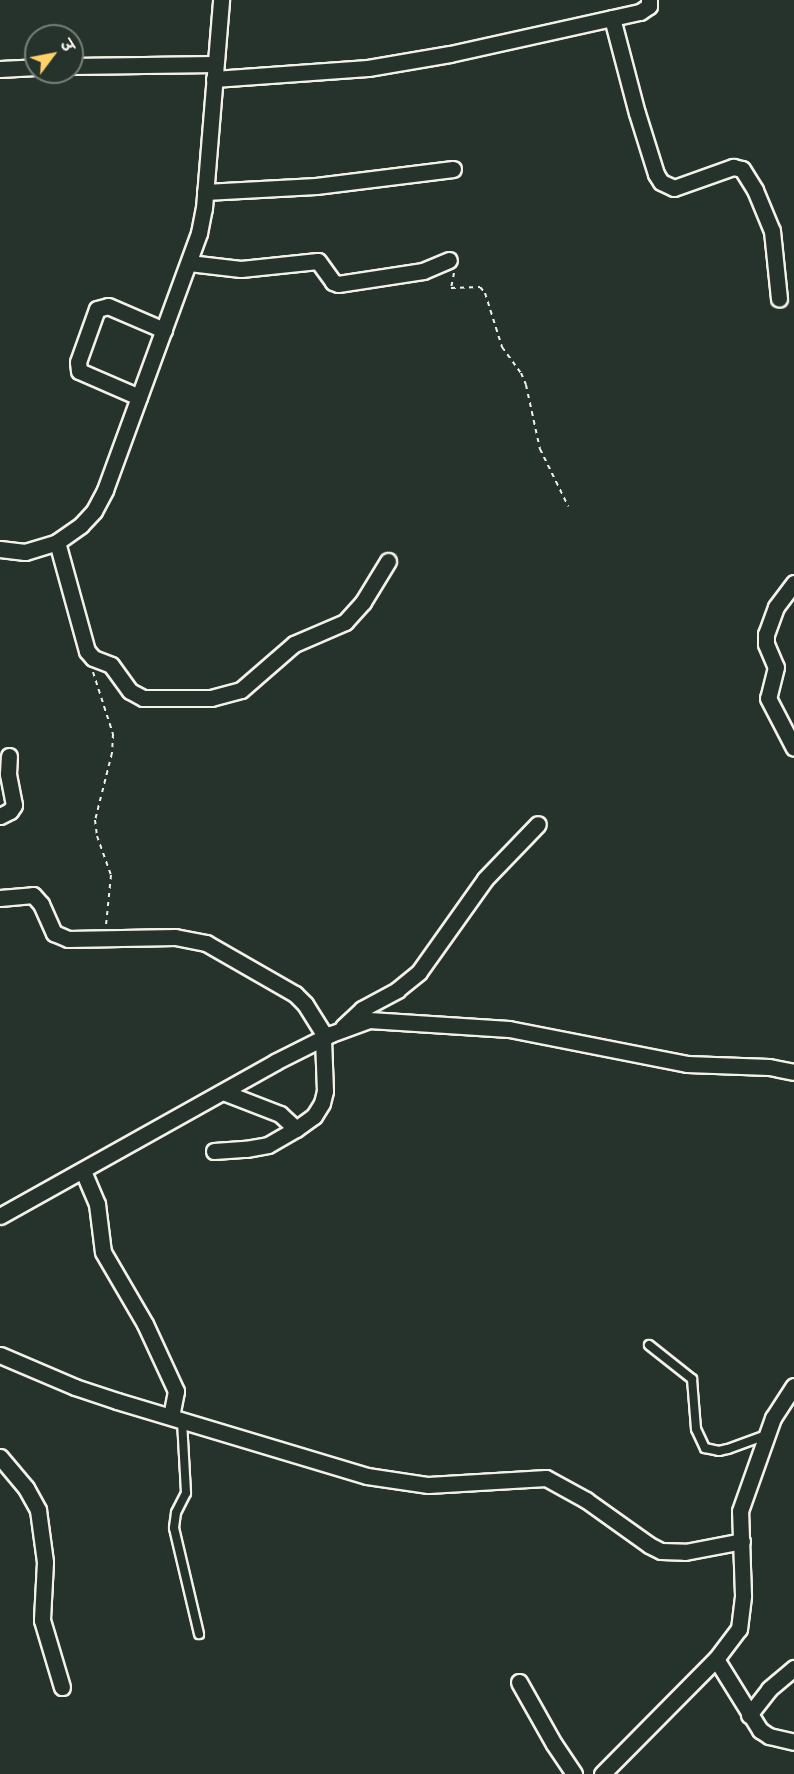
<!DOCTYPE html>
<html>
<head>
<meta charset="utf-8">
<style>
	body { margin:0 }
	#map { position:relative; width:794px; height:1774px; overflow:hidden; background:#26332d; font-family:"Patrick Hand","Playpen Sans Deva",sans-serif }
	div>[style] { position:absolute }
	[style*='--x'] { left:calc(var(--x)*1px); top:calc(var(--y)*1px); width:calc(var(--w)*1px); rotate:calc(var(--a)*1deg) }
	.path>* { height:2px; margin-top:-1px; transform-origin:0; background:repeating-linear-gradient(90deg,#f4f1e8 0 4.5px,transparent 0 9px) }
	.roads { filter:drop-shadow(2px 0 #f4f1e8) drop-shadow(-2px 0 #f4f1e8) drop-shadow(0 2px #f4f1e8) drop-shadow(0 -2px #f4f1e8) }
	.service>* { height:8px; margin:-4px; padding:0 4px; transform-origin:4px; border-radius:4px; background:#26332d }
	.minor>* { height:15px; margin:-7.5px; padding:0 7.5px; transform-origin:7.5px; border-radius:7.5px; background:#26332d }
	span { translate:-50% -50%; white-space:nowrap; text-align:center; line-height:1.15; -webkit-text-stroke:4.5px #26332d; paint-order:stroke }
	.north { position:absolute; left:24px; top:24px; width:60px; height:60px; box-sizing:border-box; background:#26332d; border:2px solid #787f78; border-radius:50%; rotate:58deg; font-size:16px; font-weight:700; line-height:24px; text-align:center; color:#f4f1e8 }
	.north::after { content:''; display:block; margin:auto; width:21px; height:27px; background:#ffd166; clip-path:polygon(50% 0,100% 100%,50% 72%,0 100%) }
</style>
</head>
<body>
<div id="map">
	<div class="path">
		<div style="--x:454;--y:273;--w:15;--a:101"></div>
		<div style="--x:451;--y:288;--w:29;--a:-2"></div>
		<div style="--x:480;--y:287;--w:8;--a:50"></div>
		<div style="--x:485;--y:293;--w:57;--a:72.5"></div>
		<div style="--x:502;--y:347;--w:32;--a:54"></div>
		<div style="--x:521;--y:373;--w:13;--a:67"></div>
		<div style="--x:526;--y:385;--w:66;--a:77.7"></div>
		<div style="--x:540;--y:449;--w:64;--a:63.8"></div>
		<div style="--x:93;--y:672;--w:65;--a:72.1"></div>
		<div style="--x:113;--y:734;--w:19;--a:93"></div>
		<div style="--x:112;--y:753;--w:69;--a:104.2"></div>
		<div style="--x:95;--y:820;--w:16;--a:83"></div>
		<div style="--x:97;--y:836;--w:41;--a:70.3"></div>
		<div style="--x:111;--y:875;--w:50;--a:95.7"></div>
	</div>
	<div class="roads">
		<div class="service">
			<div style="--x:649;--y:1345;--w:55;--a:38.3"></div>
			<div style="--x:692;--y:1379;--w:50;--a:85.4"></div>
			<div style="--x:696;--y:1429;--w:21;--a:65"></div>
			<div style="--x:705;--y:1448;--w:14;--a:12"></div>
			<div style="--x:719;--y:1451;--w:9;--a:-13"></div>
			<div style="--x:728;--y:1449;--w:40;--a:-20.2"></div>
			<div style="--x:182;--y:1421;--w:72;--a:86.8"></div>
			<div style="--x:186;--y:1493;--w:22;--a:117"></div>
			<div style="--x:176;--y:1513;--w:15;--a:98"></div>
			<div style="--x:174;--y:1528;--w:109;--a:76.7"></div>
		</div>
		<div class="minor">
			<div style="--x:612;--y:18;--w:98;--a:75.3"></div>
			<div style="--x:637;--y:113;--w:64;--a:72.7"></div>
			<div style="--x:656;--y:174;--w:9;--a:58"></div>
			<div style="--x:661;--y:182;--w:14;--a:25"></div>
			<div style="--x:674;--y:188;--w:63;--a:-19.6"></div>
			<div style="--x:733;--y:167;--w:9;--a:13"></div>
			<div style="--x:742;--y:169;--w:25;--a:58"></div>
			<div style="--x:755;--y:190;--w:44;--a:67.5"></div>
			<div style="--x:772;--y:231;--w:68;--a:84.1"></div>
			<div style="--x:72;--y:66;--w:143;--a:-0.8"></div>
			<div style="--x:0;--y:69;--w:36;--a:-3"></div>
			<div style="--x:214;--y:79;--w:154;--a:-4.1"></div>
			<div style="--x:368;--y:68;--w:83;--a:-9.7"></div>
			<div style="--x:450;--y:54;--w:195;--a:-12.5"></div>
			<div style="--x:640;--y:12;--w:11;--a:-34"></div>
			<div style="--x:649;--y:6;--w:6;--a:-90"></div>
			<div style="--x:205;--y:192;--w:111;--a:-3.1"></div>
			<div style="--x:316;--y:186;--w:138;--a:-7.1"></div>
			<div style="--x:189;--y:263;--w:52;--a:6.6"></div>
			<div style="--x:241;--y:269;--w:77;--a:-5.9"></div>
			<div style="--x:318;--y:261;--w:26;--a:54"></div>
			<div style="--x:333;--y:282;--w:5;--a:22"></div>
			<div style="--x:338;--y:284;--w:86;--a:-8.7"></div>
			<div style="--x:423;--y:271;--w:28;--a:-23"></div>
			<div style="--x:139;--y:397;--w:65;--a:-156.6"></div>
			<div style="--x:79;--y:371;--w:9;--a:-96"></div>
			<div style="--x:78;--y:362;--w:56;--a:-70.3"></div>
			<div style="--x:97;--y:309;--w:11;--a:-15"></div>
			<div style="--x:108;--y:306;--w:61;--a:23.2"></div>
			<div style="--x:57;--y:542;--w:113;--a:74.6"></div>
			<div style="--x:87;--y:651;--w:9;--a:49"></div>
			<div style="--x:93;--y:658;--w:19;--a:21"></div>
			<div style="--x:111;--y:665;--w:32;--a:54"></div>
			<div style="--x:130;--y:691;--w:15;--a:28"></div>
			<div style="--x:143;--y:698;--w:68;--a:0"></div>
			<div style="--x:211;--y:698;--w:31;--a:-15"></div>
			<div style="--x:241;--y:690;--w:70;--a:-41"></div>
			<div style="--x:294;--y:644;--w:56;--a:-23.3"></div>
			<div style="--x:345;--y:622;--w:27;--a:-48"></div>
			<div style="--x:363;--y:602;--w:48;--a:-58.6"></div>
			<div style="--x:0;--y:549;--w:25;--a:7"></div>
			<div style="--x:25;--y:552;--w:34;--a:-17"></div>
			<div style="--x:57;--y:542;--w:29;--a:-35"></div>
			<div style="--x:81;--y:525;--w:19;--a:-47"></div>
			<div style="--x:94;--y:511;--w:24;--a:-62"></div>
			<div style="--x:105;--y:490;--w:274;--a:-69.9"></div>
			<div style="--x:199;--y:233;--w:25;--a:-79"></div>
			<div style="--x:204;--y:208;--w:209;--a:-85.3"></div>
			<div style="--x:794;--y:583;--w:30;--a:127"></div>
			<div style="--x:776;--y:607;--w:29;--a:110"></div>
			<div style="--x:766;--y:634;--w:10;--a:90"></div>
			<div style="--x:766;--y:644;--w:25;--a:67"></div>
			<div style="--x:776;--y:667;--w:32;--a:104"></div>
			<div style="--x:768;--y:698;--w:56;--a:62.5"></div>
			<div style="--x:0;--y:816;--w:11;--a:-27"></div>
			<div style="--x:10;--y:811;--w:7;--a:-56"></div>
			<div style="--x:14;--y:805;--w:32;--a:-101"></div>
			<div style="--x:8;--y:774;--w:18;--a:-87"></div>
			<div style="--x:0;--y:898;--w:33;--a:-5"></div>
			<div style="--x:33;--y:895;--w:12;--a:48"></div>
			<div style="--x:41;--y:904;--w:32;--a:66"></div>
			<div style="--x:54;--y:933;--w:15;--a:23"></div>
			<div style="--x:68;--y:939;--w:107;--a:-1.1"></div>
			<div style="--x:175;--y:937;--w:32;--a:11"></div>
			<div style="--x:206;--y:943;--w:103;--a:29.8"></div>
			<div style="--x:295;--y:994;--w:14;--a:45"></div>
			<div style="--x:305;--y:1004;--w:39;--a:58"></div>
			<div style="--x:343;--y:1027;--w:26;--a:-43"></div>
			<div style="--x:362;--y:1009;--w:40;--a:-28"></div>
			<div style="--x:397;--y:990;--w:28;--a:-39"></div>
			<div style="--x:419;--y:972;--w:114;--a:-54.6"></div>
			<div style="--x:485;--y:879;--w:76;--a:-46.1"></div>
			<div style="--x:223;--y:1092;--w:61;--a:21.1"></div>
			<div style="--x:280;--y:1114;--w:22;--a:43"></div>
			<div style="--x:214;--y:1151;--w:32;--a:-4"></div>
			<div style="--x:246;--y:1149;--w:22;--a:-10"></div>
			<div style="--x:268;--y:1145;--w:32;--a:-30"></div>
			<div style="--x:296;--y:1129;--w:22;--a:-36"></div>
			<div style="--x:314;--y:1116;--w:15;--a:-58"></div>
			<div style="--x:322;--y:1103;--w:12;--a:-76"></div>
			<div style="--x:325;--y:1091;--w:53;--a:-92.2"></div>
			<div style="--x:83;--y:1171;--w:36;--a:67"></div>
			<div style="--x:97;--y:1204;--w:48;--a:82.9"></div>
			<div style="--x:103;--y:1252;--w:83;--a:59.7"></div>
			<div style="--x:145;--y:1324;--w:74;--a:65.2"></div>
			<div style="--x:176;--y:1391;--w:26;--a:101"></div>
			<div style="--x:0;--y:1216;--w:315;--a:-29.2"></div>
			<div style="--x:275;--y:1062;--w:63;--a:-26.6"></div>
			<div style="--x:331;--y:1034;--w:40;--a:-20.2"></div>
			<div style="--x:369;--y:1020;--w:140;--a:3.7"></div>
			<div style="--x:509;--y:1029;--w:181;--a:11.1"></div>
			<div style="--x:687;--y:1064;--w:82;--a:2.1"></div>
			<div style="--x:769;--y:1067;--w:25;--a:11"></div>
			<div style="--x:0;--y:1355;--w:82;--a:23.1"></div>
			<div style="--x:75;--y:1387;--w:44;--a:18.4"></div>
			<div style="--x:117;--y:1401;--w:261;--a:16.7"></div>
			<div style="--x:367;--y:1476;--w:62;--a:8.4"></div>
			<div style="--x:428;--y:1485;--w:118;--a:-3.4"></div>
			<div style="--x:546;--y:1478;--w:46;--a:28.8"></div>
			<div style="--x:586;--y:1500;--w:77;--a:35.5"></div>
			<div style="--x:649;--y:1545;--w:13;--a:27"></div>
			<div style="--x:661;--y:1551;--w:24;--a:2"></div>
			<div style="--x:685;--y:1552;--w:58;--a:-10.9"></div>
			<div style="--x:0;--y:1457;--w:40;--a:50"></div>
			<div style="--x:26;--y:1488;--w:25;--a:61"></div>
			<div style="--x:38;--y:1510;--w:52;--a:82.3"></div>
			<div style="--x:45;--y:1562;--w:58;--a:93"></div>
			<div style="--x:42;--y:1620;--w:70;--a:73.4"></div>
			<div style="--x:716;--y:1659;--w:84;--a:58.2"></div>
			<div style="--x:760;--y:1730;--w:11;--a:34"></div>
			<div style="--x:769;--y:1736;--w:26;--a:13"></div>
			<div style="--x:519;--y:1682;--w:71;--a:60.6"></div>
			<div style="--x:554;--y:1744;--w:36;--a:56"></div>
			<div style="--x:749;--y:1715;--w:33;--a:-52"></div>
			<div style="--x:769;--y:1689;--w:33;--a:-40"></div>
			<div style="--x:602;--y:1774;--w:162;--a:-45.3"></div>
			<div style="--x:716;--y:1659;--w:38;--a:-53"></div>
			<div style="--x:739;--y:1629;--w:34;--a:-83"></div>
			<div style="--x:743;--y:1595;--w:84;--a:-92"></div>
			<div style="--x:740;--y:1511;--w:99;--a:-70.5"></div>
			<div style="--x:773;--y:1418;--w:38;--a:-57"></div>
		</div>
	</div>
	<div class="north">उ</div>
</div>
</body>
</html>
